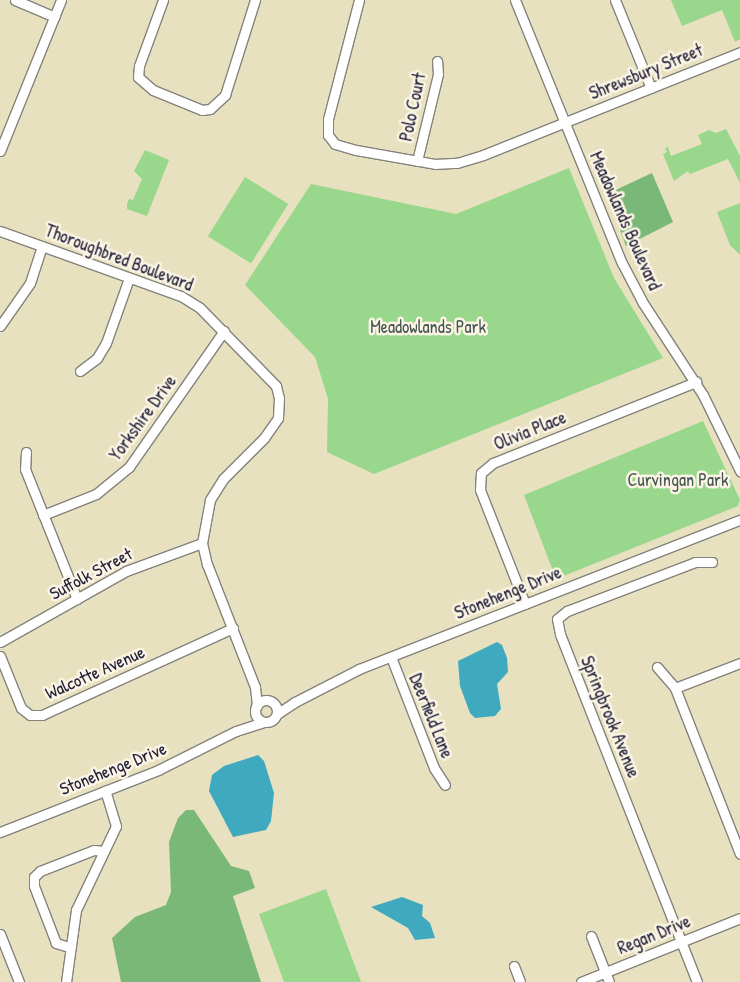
<!DOCTYPE html>
<html>
<head>
<meta charset="utf-8">
<style>
	body { margin:0 }
	#map { position:relative; width:740px; height:982px; overflow:hidden; background:#e7e1bf; font-family:"Patrick Hand",sans-serif }
	div>[style] { position:absolute }
	[style*='--x'] { left:calc(var(--x)*1px); top:calc(var(--y)*1px); width:calc(var(--w)*1px); rotate:calc(var(--a)*1deg) }
	.green>* { inset:0; background:#99d78c; transform-origin:0 0 }
	.forest>* { inset:0; background:#7ab878 }
	.water>* { inset:0; background:#3fa9bf }
	.roads { filter:drop-shadow(1px 0 #84827d) drop-shadow(-1px 0 #84827d) drop-shadow(0 1px #84827d) drop-shadow(0 -1px #84827d) }
	.minor>* { height:9px; margin:-4.5px; padding:0 4.5px; transform-origin:4.5px; border-radius:4.5px; background:#fff }
	.minor>.ring { margin:-4.5px; padding:0; box-sizing:content-box; background:none; border:9px solid #fff; border-radius:50% }
	span { translate:-50% -50%; white-space:nowrap; text-align:center; line-height:1.15; -webkit-text-stroke:5px #fcf5e5; paint-order:stroke }
	.street-label { font-size:18px; color:#22223b }
	.park-label { font-size:18px; color:#465853 }
</style>
</head>
<body>
<div id="map">
	<div class="green">
		<div style="clip-path:polygon(671px 0,740px 0,740px 39px,735px 42px,722px 10px,682px 26px)"></div>
		<div style="clip-path:polygon(726px 129px,740px 156px,740px 183px,728px 159px,690px 174px,688px 171px,674px 181px,663px 154px,667px 152px,665px 148px,668px 147px,671px 156px,702px 144px,698px 135px,709px 130px,716px 133px)"></div>
		<div style="clip-path:polygon(145px 150px,169px 160px,147px 216px,127px 209px,127px 204px,129px 199px,133px 200px,142px 179px,134px 171px)"></div>
		<div style="clip-path:polygon(569px 168px,614px 278px,663px 358px,374px 474px,327px 452px,328px 399px,315px 357px,245px 285px,311px 184px,456px 214px)"></div>
		<div style="left:245px;top:177px;width:51px;height:70px;rotate:32deg"></div>
		<div style="clip-path:polygon(740px 203px,740px 255px,730px 245px,717px 212px)"></div>
		<div style="clip-path:polygon(703px 421px,740px 500px,738px 506px,556px 579px,524px 495px)"></div>
		<div style="clip-path:polygon(326px 889px,361px 982px,284px 982px,259px 914px)"></div>
	</div>
	<div class="forest">
		<div style="clip-path:polygon(652px 173px,673px 222px,626px 246px,607px 194px)"></div>
		<div style="clip-path:polygon(186px 810px,194px 810px,231px 866px,249px 871px,255px 888px,233px 896px,261px 982px,121px 982px,112px 938px,135px 917px,166px 905px,171px 892px,169px 842px,178px 818px)"></div>
	</div>
	<div class="water">
		<div style="clip-path:polygon(497px 642px,502px 645px,507px 658px,508px 672px,497px 684px,501px 709px,495px 716px,475px 718px,470px 713px,460px 686px,458px 661px)"></div>
		<div style="clip-path:polygon(258px 755px,264px 761px,274px 793px,271px 821px,266px 830px,233px 837px,209px 791px,212px 775px,224px 766px)"></div>
		<div style="clip-path:polygon(402px 897px,423px 905px,422px 916px,430px 923px,435px 938px,415px 940px,408px 928px,371px 907px)"></div>
	</div>
	<div class="roads">
		<div class="minor">
			<div style="--x:15;--y:0;--w:43;--a:23"></div>
			<div style="--x:163;--y:0;--w:70;--a:110"></div>
			<div style="--x:139;--y:66;--w:11;--a:95"></div>
			<div style="--x:138;--y:77;--w:20;--a:41"></div>
			<div style="--x:153;--y:90;--w:53;--a:22.2"></div>
			<div style="--x:202;--y:110;--w:8;--a:-7"></div>
			<div style="--x:210;--y:109;--w:21;--a:-43"></div>
			<div style="--x:225;--y:95;--w:100;--a:-72.5"></div>
			<div style="--x:359;--y:0;--w:123;--a:104.6"></div>
			<div style="--x:328;--y:119;--w:16;--a:90"></div>
			<div style="--x:328;--y:135;--w:11;--a:52"></div>
			<div style="--x:335;--y:144;--w:22;--a:16"></div>
			<div style="--x:356;--y:150;--w:80;--a:10"></div>
			<div style="--x:435;--y:164;--w:22;--a:-3"></div>
			<div style="--x:457;--y:163;--w:27;--a:-17"></div>
			<div style="--x:483;--y:155;--w:277;--a:-21.8"></div>
			<div style="--x:515;--y:0;--w:284;--a:67.9"></div>
			<div style="--x:622;--y:263;--w:45;--a:62.3"></div>
			<div style="--x:643;--y:303;--w:110;--a:56.9"></div>
			<div style="--x:703;--y:395;--w:85;--a:64"></div>
			<div style="--x:615;--y:0;--w:95;--a:67.8"></div>
			<div style="--x:0;--y:151;--w:163;--a:-68"></div>
			<div style="--x:417;--y:161;--w:89;--a:-76.4"></div>
			<div style="--x:438;--y:74;--w:13;--a:-94"></div>
			<div style="--x:0;--y:231;--w:192;--a:19.8"></div>
			<div style="--x:181;--y:296;--w:22;--a:32"></div>
			<div style="--x:200;--y:308;--w:109;--a:45.7"></div>
			<div style="--x:276;--y:386;--w:12;--a:76"></div>
			<div style="--x:279;--y:398;--w:20;--a:93"></div>
			<div style="--x:278;--y:418;--w:24;--a:125"></div>
			<div style="--x:264;--y:438;--w:58;--a:135"></div>
			<div style="--x:223;--y:479;--w:25;--a:122"></div>
			<div style="--x:210;--y:500;--w:44;--a:100.5"></div>
			<div style="--x:202;--y:543;--w:22;--a:77"></div>
			<div style="--x:207;--y:564;--w:132;--a:68.7"></div>
			<div style="--x:255;--y:687;--w:19;--a:84"></div>
			<div style="--x:0;--y:326;--w:52;--a:-55.1"></div>
			<div style="--x:30;--y:283;--w:39;--a:-72"></div>
			<div style="--x:80;--y:371;--w:21;--a:-37"></div>
			<div style="--x:97;--y:358;--w:17;--a:-59"></div>
			<div style="--x:106;--y:343;--w:69;--a:-70.5"></div>
			<div style="--x:26;--y:452;--w:17;--a:93"></div>
			<div style="--x:25;--y:469;--w:140;--a:68.2"></div>
			<div style="--x:43;--y:515;--w:57;--a:-21.6"></div>
			<div style="--x:96;--y:494;--w:43;--a:-39.3"></div>
			<div style="--x:129;--y:467;--w:166;--a:-55.1"></div>
			<div style="--x:525;--y:604;--w:123;--a:-111.5"></div>
			<div style="--x:480;--y:490;--w:17;--a:-87"></div>
			<div style="--x:481;--y:473;--w:16;--a:-40"></div>
			<div style="--x:493;--y:463;--w:219;--a:-21.8"></div>
			<div style="--x:0;--y:642;--w:145;--a:-29.4"></div>
			<div style="--x:126;--y:571;--w:81;--a:-20.2"></div>
			<div style="--x:0;--y:656;--w:56;--a:68"></div>
			<div style="--x:21;--y:708;--w:11;--a:38"></div>
			<div style="--x:30;--y:715;--w:12;--a:0"></div>
			<div style="--x:42;--y:715;--w:210;--a:-24.5"></div>
			<div style="--x:391;--y:657;--w:119;--a:68.8"></div>
			<div style="--x:434;--y:768;--w:20;--a:57"></div>
			<div style="--x:657;--y:667;--w:28;--a:49"></div>
			<div style="--x:675;--y:688;--w:178;--a:68.6"></div>
			<div style="--x:675;--y:688;--w:70;--a:-21"></div>
			<div class="ring" style="left:255px;top:700px;width:13px;height:13px"></div>
			<div style="--x:277;--y:714;--w:22;--a:-34"></div>
			<div style="--x:295;--y:702;--w:72;--a:-27.3"></div>
			<div style="--x:359;--y:669;--w:409;--a:-21.4"></div>
			<div style="--x:0;--y:832;--w:170;--a:-21.4"></div>
			<div style="--x:158;--y:770;--w:87;--a:-26.6"></div>
			<div style="--x:236;--y:731;--w:28;--a:-18"></div>
			<div style="--x:0;--y:934;--w:52;--a:68.4"></div>
			<div style="--x:591;--y:936;--w:49;--a:68.6"></div>
			<div style="--x:69;--y:947;--w:14;--a:-163"></div>
			<div style="--x:56;--y:943;--w:61;--a:-111.1"></div>
			<div style="--x:34;--y:886;--w:9;--a:-90"></div>
			<div style="--x:34;--y:877;--w:8;--a:-45"></div>
			<div style="--x:40;--y:871;--w:58;--a:-21.3"></div>
			<div style="--x:94;--y:850;--w:10;--a:6"></div>
			<div style="--x:514;--y:966;--w:17;--a:69"></div>
			<div style="--x:66;--y:982;--w:73;--a:-82.1"></div>
			<div style="--x:76;--y:910;--w:93;--a:-64.5"></div>
			<div style="--x:116;--y:826;--w:37;--a:-107"></div>
			<div style="--x:581;--y:982;--w:171;--a:-21.9"></div>
			<div style="--x:697;--y:982;--w:374;--a:-111.5"></div>
			<div style="--x:560;--y:634;--w:15;--a:-101"></div>
			<div style="--x:557;--y:619;--w:13;--a:-39"></div>
			<div style="--x:567;--y:611;--w:137;--a:-20.9"></div>
			<div style="--x:695;--y:562;--w:17;--a:0"></div>
		</div>
	</div>
	<div class="street-label">
		<span style="left:646px;top:72px;rotate:-22deg">Shrewsbury Street</span>
		<span style="left:413px;top:107px;rotate:-78deg">Polo Court</span>
		<span style="left:625px;top:221px;rotate:66deg">Meadowlands Boulevard</span>
		<span style="left:119px;top:258px;rotate:21deg">Thoroughbred Boulevard</span>
		<span style="left:143px;top:418px;rotate:-54deg">Yorkshire Drive</span>
		<span style="left:530px;top:431px;rotate:-22deg">Olivia Place</span>
		<span style="left:91px;top:574px;rotate:-28deg">Suffolk Street</span>
		<span style="left:508px;top:593px;rotate:-22deg">Stonehenge Drive</span>
		<span style="left:95px;top:673px;rotate:-24deg">Walcotte Avenue</span>
		<span style="left:431px;top:716px;rotate:68deg">Deerfield Lane</span>
		<span style="left:610px;top:717px;rotate:68deg">Springbrook Avenue</span>
		<span style="left:113px;top:769px;rotate:-22deg">Stonehenge Drive</span>
		<span style="left:654px;top:935px;rotate:-22deg">Regan Drive</span>
	</div>
	<div class="park-label">
		<span style="left:428px;top:327px">Meadowlands Park</span>
		<span style="left:678px;top:480px">Curvingan Park</span>
	</div>
</div>
</body>
</html>
